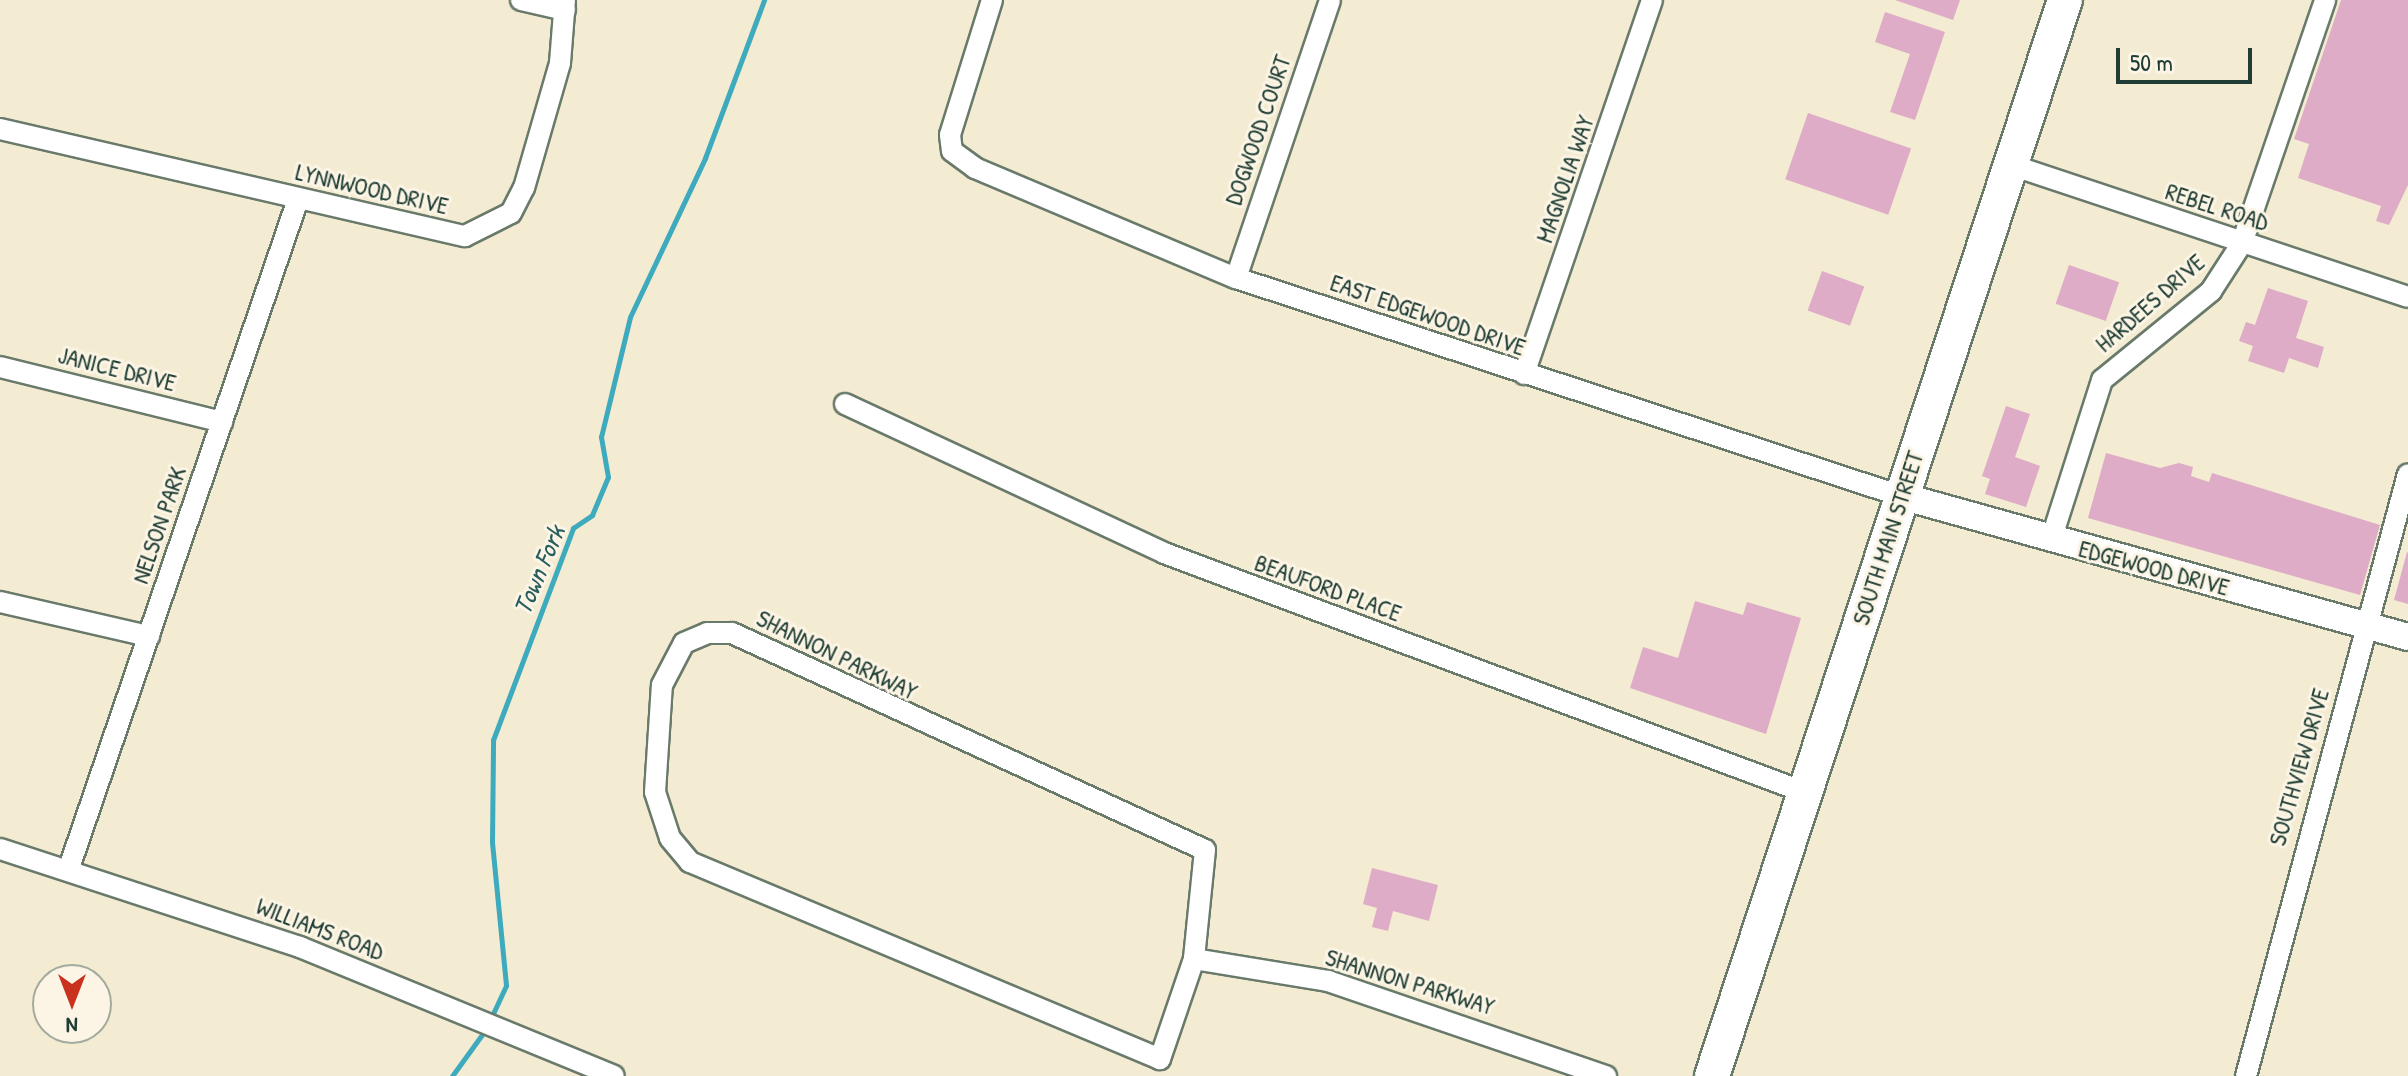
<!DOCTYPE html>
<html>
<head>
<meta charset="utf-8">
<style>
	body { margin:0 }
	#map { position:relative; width:2408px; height:1076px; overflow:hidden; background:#f3ebd2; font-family:"Patrick Hand",sans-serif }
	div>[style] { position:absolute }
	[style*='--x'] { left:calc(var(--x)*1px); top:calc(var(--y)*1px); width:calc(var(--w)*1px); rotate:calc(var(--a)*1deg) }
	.stream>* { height:5px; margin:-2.5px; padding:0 2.5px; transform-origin:2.5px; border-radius:2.5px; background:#3eaabd }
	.building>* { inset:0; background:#deacc6; transform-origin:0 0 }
	.roads { filter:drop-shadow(2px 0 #697a6b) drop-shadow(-2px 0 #697a6b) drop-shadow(0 2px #697a6b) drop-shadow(0 -2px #697a6b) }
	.minor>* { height:20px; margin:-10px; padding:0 10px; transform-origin:10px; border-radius:10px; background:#fff }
	.tertiary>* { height:26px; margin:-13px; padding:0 13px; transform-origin:13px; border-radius:13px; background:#fff }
	.primary>* { height:34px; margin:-17px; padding:0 17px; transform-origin:17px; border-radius:17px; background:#fff }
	span { translate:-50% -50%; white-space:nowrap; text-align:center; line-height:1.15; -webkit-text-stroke:6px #fcf5e5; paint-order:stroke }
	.street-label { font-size:24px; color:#1f3d34 }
	.water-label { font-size:26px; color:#285e5d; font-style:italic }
	.north { position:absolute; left:32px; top:964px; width:80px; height:80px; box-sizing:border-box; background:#fcf5e5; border:2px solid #a4ab9e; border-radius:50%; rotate:180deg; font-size:22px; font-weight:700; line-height:32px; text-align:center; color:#1f3d34 }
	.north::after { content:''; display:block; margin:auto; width:28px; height:36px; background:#c8321e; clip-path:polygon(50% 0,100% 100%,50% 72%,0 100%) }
	.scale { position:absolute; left:2116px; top:48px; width:136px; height:36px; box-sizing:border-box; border:4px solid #1f3d34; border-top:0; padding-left:10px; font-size:24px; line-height:28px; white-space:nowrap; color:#1f3d34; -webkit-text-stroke:6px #fcf5e5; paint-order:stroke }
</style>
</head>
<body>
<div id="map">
	<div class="stream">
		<div style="--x:490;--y:1020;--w:38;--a:-65"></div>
		<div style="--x:506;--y:985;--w:144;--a:-95.6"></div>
		<div style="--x:492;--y:842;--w:102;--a:-89.4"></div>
		<div style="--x:493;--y:740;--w:227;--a:-69.3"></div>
		<div style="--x:573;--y:528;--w:23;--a:-34"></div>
		<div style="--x:592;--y:515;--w:41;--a:-67.2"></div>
		<div style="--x:608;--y:477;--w:41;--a:-99.9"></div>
		<div style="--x:601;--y:437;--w:123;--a:-76.4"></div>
		<div style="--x:630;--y:317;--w:176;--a:-64.7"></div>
		<div style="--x:705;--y:158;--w:169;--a:-69.5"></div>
		<div style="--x:452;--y:1076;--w:58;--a:-54.1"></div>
	</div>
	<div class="building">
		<div style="clip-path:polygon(1895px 0,1960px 0,1953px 20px)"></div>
		<div style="clip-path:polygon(2341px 0,2408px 0,2408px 185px,2389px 225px,2376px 221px,2381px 206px,2298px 178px,2309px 144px,2294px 139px)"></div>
		<div style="clip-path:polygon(1885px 12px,1945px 32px,1915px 120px,1890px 112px,1910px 54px,1875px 42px)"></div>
		<div style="left:1808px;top:113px;width:109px;height:70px;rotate:19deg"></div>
		<div style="left:2069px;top:265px;width:53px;height:41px;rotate:19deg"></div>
		<div style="left:1822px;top:271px;width:45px;height:42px;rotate:20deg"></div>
		<div style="clip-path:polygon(2268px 288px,2308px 301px,2296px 338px,2324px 347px,2318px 368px,2289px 358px,2284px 373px,2248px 361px,2253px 346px,2239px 341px,2246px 322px,2255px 325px)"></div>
		<div style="clip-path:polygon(2006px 406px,2030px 414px,2015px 457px,2040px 466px,2026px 507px,1985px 494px,1990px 479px,1982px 476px)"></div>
		<div style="clip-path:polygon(2106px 453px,2160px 468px,2179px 463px,2193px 467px,2191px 476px,2209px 482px,2212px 473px,2380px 525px,2360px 595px,2088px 518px)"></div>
		<div style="clip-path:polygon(2407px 552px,2408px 553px,2408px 604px,2394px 600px)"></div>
		<div style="clip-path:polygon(1695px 601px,1743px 615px,1747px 602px,1801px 618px,1766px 734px,1630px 688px,1643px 647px,1678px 658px)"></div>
		<div style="clip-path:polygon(1372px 868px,1438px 885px,1429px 921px,1393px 911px,1388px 931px,1372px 927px,1377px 908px,1363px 904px)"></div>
	</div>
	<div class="roads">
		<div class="minor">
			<div style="--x:521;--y:0;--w:45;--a:12.8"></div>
			<div style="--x:992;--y:0;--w:141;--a:107.3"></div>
			<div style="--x:950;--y:135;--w:16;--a:83"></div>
			<div style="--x:952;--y:151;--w:29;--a:36"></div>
			<div style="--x:975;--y:168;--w:283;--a:22.9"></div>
			<div style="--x:1236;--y:278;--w:700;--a:18.15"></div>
			<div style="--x:0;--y:129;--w:477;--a:13"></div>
			<div style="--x:465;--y:236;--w:51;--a:-26.6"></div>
			<div style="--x:511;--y:213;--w:28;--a:-63"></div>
			<div style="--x:524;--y:188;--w:130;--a:-73.9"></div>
			<div style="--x:560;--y:63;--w:63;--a:-85.5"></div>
			<div style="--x:2011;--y:165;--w:418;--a:18.4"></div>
			<div style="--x:1236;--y:278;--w:293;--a:-71.3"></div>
			<div style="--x:0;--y:367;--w:229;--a:13.9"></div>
			<div style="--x:1524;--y:374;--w:395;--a:-71.1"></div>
			<div style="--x:845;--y:404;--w:352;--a:25"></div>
			<div style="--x:1164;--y:553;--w:683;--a:20.48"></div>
			<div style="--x:2051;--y:540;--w:168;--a:-72.3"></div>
			<div style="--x:2102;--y:380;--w:141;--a:-39.2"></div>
			<div style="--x:2211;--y:291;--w:57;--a:-57.1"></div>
			<div style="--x:2242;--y:243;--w:257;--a:-71.1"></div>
			<div style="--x:0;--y:602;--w:153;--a:12.9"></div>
			<div style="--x:732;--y:633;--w:520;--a:24.64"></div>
			<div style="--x:1205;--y:850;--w:110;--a:95.8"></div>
			<div style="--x:1194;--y:959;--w:106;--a:108.8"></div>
			<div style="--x:1160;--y:1059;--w:510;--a:-157.26"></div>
			<div style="--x:690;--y:862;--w:31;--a:-130"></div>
			<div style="--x:670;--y:838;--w:48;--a:-108.1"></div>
			<div style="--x:655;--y:792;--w:107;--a:-86.3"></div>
			<div style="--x:662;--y:685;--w:47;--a:-62.4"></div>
			<div style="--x:684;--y:643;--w:25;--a:-23"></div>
			<div style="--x:707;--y:633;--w:25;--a:0"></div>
			<div style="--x:0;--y:849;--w:316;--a:18.1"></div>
			<div style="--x:300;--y:947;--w:339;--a:22.3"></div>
			<div style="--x:69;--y:868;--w:707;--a:-71.1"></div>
			<div style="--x:1194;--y:959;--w:136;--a:9.3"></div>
			<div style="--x:1328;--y:981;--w:294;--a:18.9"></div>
			<div style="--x:2246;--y:1076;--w:623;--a:-74.94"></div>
		</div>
		<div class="tertiary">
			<div style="--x:1901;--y:496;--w:526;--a:15.54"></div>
		</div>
		<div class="primary">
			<div style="--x:1712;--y:1076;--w:1132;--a:-71.84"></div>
		</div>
	</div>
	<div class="street-label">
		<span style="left:1258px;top:130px;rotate:-71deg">DOGWOOD COURT</span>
		<span style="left:1565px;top:179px;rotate:-71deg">MAGNOLIA WAY</span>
		<span style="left:372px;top:189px;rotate:13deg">LYNNWOOD DRIVE</span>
		<span style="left:2217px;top:207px;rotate:18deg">REBEL ROAD</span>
		<span style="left:2150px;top:303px;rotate:-41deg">HARDEES DRIVE</span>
		<span style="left:1428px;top:315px;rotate:19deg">EAST EDGEWOOD DRIVE</span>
		<span style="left:117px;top:369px;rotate:14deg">JANICE DRIVE</span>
		<span style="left:159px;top:525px;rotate:-71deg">NELSON PARK</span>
		<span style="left:1888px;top:538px;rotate:-72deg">SOUTH MAIN STREET</span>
		<span style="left:2154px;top:568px;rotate:15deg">EDGEWOOD DRIVE</span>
		<span style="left:1328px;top:588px;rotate:20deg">BEAUFORD PLACE</span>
		<span style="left:837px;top:655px;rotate:26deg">SHANNON PARKWAY</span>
		<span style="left:2299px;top:767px;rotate:-74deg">SOUTHVIEW DRIVE</span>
		<span style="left:320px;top:929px;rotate:21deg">WILLIAMS ROAD</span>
		<span style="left:1410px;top:982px;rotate:17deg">SHANNON PARKWAY</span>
	</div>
	<div class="water-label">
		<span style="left:539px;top:570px;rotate:-67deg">Town Fork</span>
	</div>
	<div class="north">N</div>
	<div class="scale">50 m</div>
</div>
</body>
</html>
